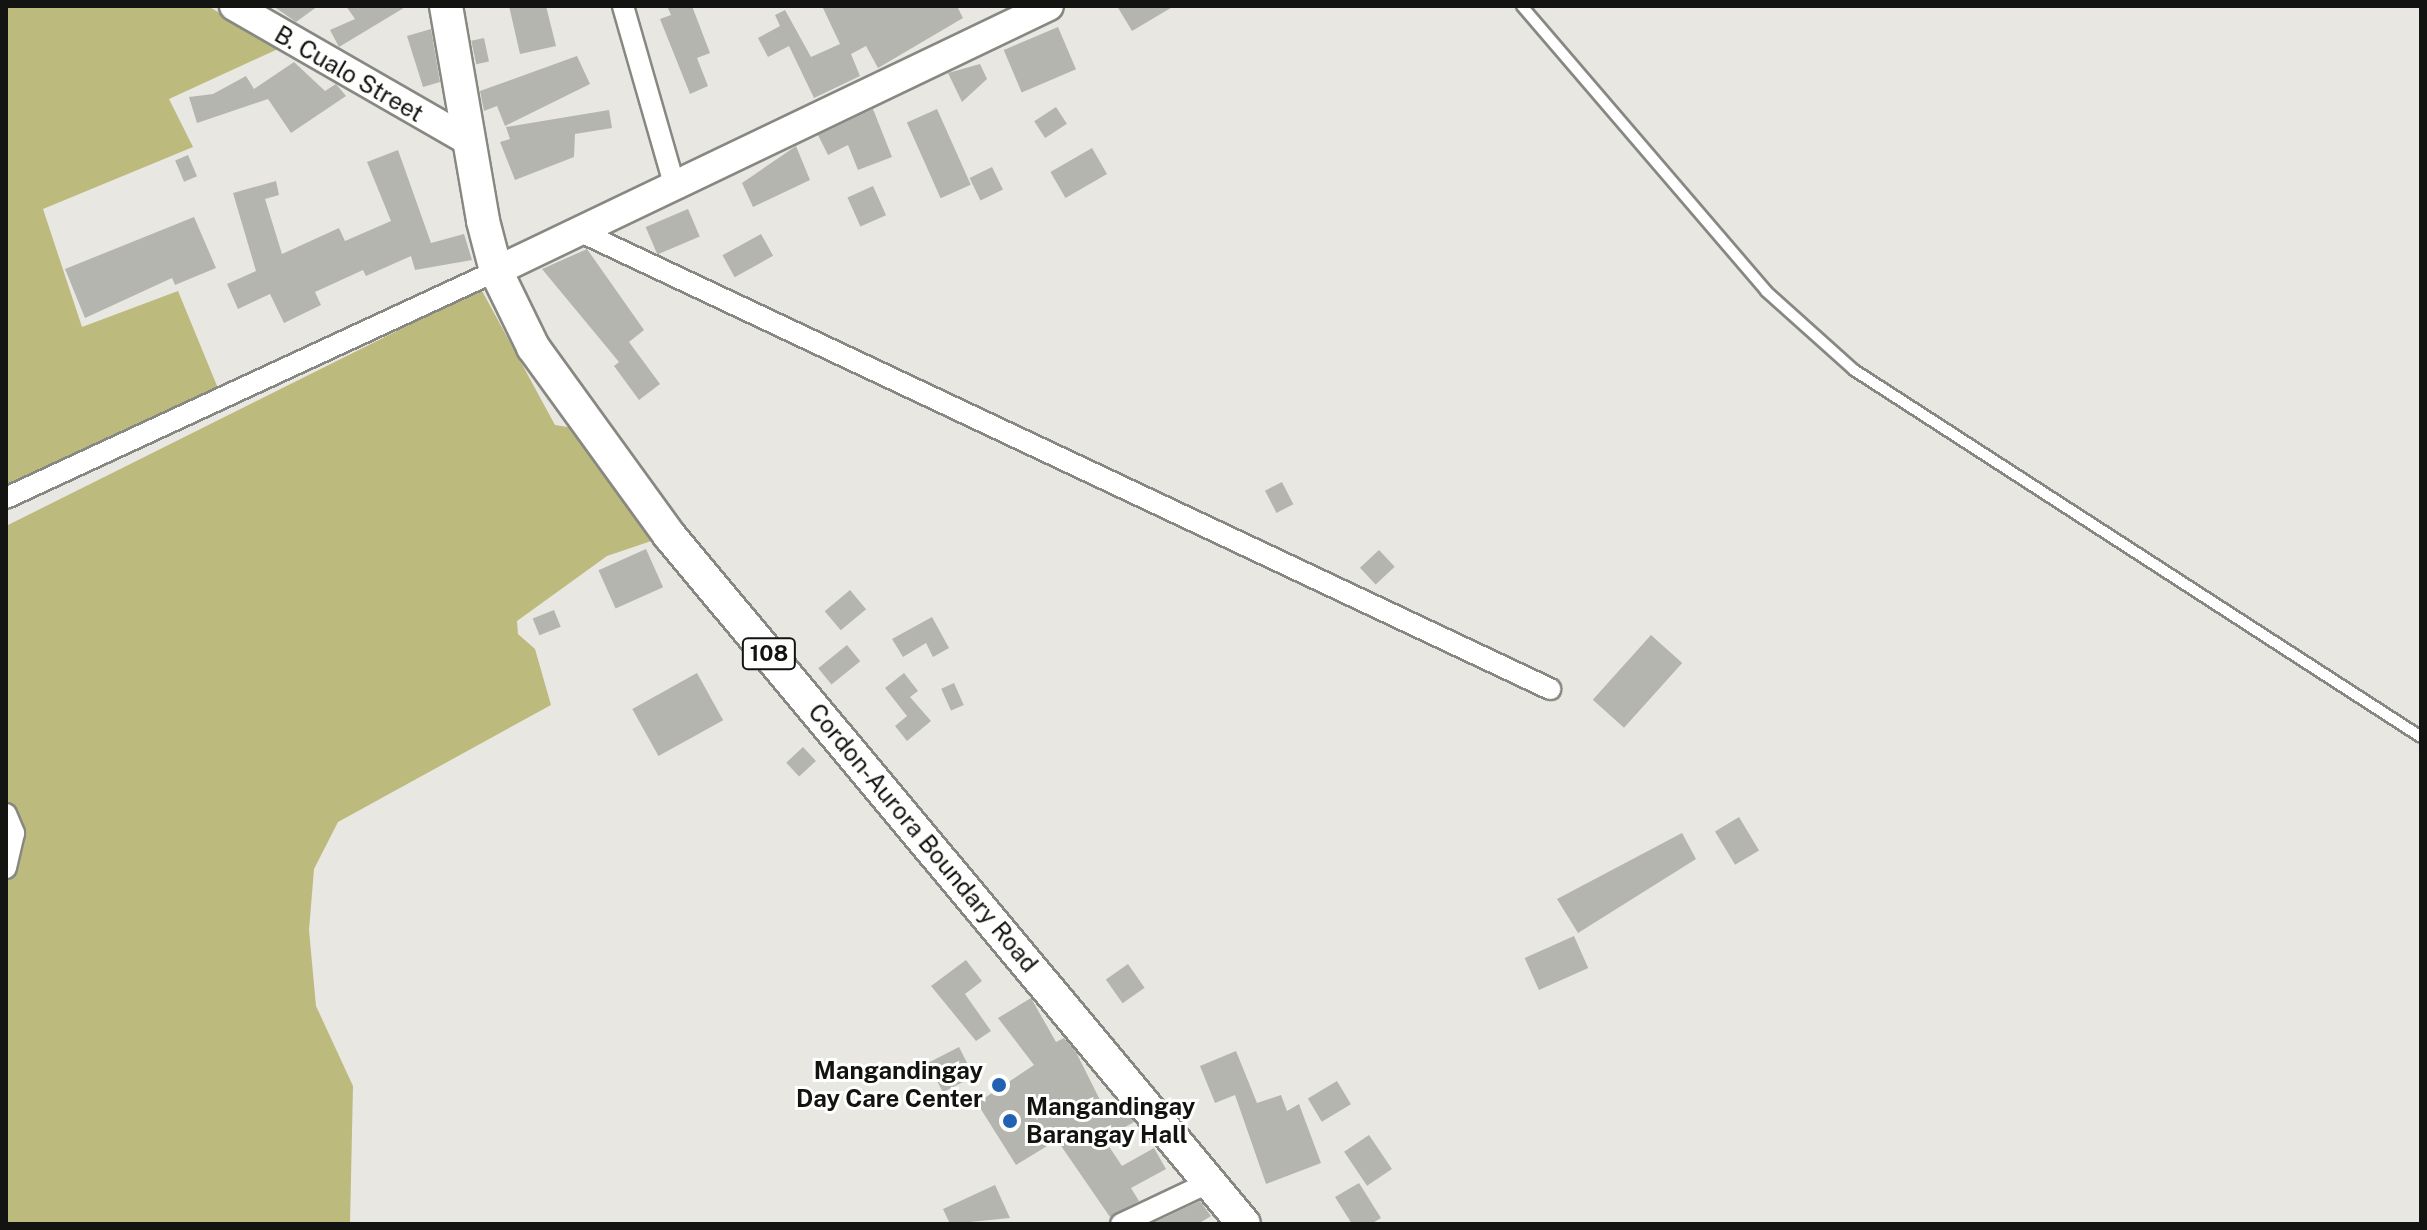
<!DOCTYPE html>
<html>
<head>
<meta charset="utf-8">
<style>
	body { margin:0 }
	#map { position:relative; width:2427px; height:1230px; overflow:hidden; background:#e8e7e1; font-family:"Public Sans",sans-serif }
	div>[style] { position:absolute }
	[style*='--x'] { left:calc(var(--x)*1px); top:calc(var(--y)*1px); width:calc(var(--w)*1px); rotate:calc(var(--a)*1deg) }
	.green>* { inset:0; background:#bdba7d }
	.building>* { inset:0; background:#b5b5af; transform-origin:0 0 }
	.roads { filter:drop-shadow(2px 0 #888882) drop-shadow(-2px 0 #888882) drop-shadow(0 2px #888882) drop-shadow(0 -2px #888882) }
	.lane>* { height:10px; margin:-5px; padding:0 5px; transform-origin:5px; border-radius:5px; background:#fff }
	.street>* { height:20px; margin:-10px; padding:0 10px; transform-origin:10px; border-radius:10px; background:#fff }
	.secondary>* { height:28px; margin:-14px; padding:0 14px; transform-origin:14px; border-radius:14px; background:#fff }
	.primary>* { height:32px; margin:-16px; padding:0 16px; transform-origin:16px; border-radius:16px; background:#fff }
	.dots>* { width:22px; height:22px; translate:-50% -50%; box-sizing:border-box; border:4px solid #fffffe; border-radius:50% }
	span { translate:-50% -50%; white-space:nowrap; text-align:center; line-height:1.15; -webkit-text-stroke:6px #fffffe; paint-order:stroke }
	.shield-label span { padding:2px 6px; background:#fffffe; border:2px solid; border-radius:6px; -webkit-text-stroke-width:0 }
	.shield-label { font-size:22px; color:#131311; font-weight:700 }
	.street-label { font-size:24px; color:#131311 }
	.poi-label { font-size:24px; color:#131311; font-weight:700 }
	.right { translate:-100% -50%; text-align:right }
	.left { translate:0 -50%; text-align:left }
	.frame { position:absolute; inset:0; border:8px solid #131311; pointer-events:none }
</style>
</head>
<body>
<div id="map">
	<div class="green">
		<div style="clip-path:polygon(6px 6px,208px 6px,278px 49px,169px 99px,193px 147px,43px 209px,82px 327px,178px 291px,222px 398px,6px 499px)"></div>
		<div style="clip-path:polygon(481px 289px,555px 425px,587px 430px,669px 535px,607px 556px,517px 621px,518px 634px,535px 649px,551px 705px,338px 822px,314px 869px,309px 930px,316px 1006px,353px 1086px,350px 1224px,6px 1224px,6px 526px)"></div>
	</div>
	<div class="building">
		<div style="clip-path:polygon(273px 6px,318px 6px,296px 22px)"></div>
		<div style="clip-path:polygon(346px 6px,407px 6px,339px 47px,330px 30px,355px 19px)"></div>
		<div style="clip-path:polygon(509px 6px,546px 6px,556px 46px,520px 54px)"></div>
		<div style="clip-path:polygon(667px 6px,692px 6px,710px 53px,697px 58px,708px 86px,690px 94px,660px 19px,671px 15px)"></div>
		<div style="clip-path:polygon(822px 6px,957px 6px,963px 18px,878px 68px,866px 46px,851px 54px,860px 76px,814px 98px,789px 46px,768px 57px,758px 38px,780px 26px,775px 15px,785px 10px,811px 57px,840px 44px)"></div>
		<div style="clip-path:polygon(1117px 6px,1174px 6px,1132px 31px)"></div>
		<div style="left:1058px;top:27px;width:46px;height:59px;rotate:67deg"></div>
		<div style="clip-path:polygon(431px 29px,440px 82px,423px 87px,407px 36px)"></div>
		<div style="left:484px;top:38px;width:24px;height:13px;rotate:78deg"></div>
		<div style="clip-path:polygon(577px 56px,590px 84px,505px 126px,497px 106px,484px 111px,480px 91px)"></div>
		<div style="clip-path:polygon(294px 62px,325px 91px,336px 84px,346px 96px,291px 133px,268px 99px,197px 123px,189px 97px,213px 94px,246px 76px,254px 89px)"></div>
		<div style="clip-path:polygon(980px 64px,987px 79px,962px 102px,948px 73px)"></div>
		<div style="left:1056px;top:107px;width:20px;height:26px;rotate:57deg"></div>
		<div style="clip-path:polygon(873px 109px,892px 157px,858px 170px,848px 145px,828px 155px,818px 135px)"></div>
		<div style="left:937px;top:109px;width:83px;height:33px;rotate:66deg"></div>
		<div style="clip-path:polygon(609px 110px,612px 128px,575px 134px,574px 157px,515px 180px,500px 142px,510px 139px,506px 127px)"></div>
		<div style="clip-path:polygon(796px 146px,810px 180px,753px 207px,742px 183px)"></div>
		<div style="left:1092px;top:148px;width:30px;height:48px;rotate:60deg"></div>
		<div style="clip-path:polygon(398px 150px,431px 243px,464px 234px,472px 260px,415px 270px,411px 256px,366px 276px,363px 270px,315px 292px,321px 305px,284px 323px,270px 294px,238px 309px,227px 284px,256px 271px,233px 193px,276px 181px,279px 195px,265px 199px,282px 254px,339px 228px,345px 241px,391px 221px,367px 162px)"></div>
		<div style="left:188px;top:155px;width:23px;height:14px;rotate:67deg"></div>
		<div style="left:992px;top:167px;width:25px;height:25px;rotate:64deg"></div>
		<div style="left:873px;top:186px;width:32px;height:28px;rotate:66deg"></div>
		<div style="left:688px;top:209px;width:30px;height:46px;rotate:67deg"></div>
		<div style="clip-path:polygon(194px 217px,216px 268px,175px 285px,172px 278px,85px 318px,65px 269px)"></div>
		<div style="left:761px;top:234px;width:25px;height:44px;rotate:61deg"></div>
		<div style="clip-path:polygon(587px 249px,644px 330px,629px 342px,660px 384px,639px 400px,614px 366px,619px 362px,542px 269px)"></div>
		<div style="left:1282px;top:482px;width:25px;height:19px;rotate:63deg"></div>
		<div style="left:646px;top:549px;width:42px;height:52px;rotate:66deg"></div>
		<div style="left:1379px;top:550px;width:23px;height:26px;rotate:47deg"></div>
		<div style="left:850px;top:590px;width:25px;height:33px;rotate:50deg"></div>
		<div style="left:554px;top:610px;width:18px;height:23px;rotate:68deg"></div>
		<div style="clip-path:polygon(932px 617px,949px 648px,933px 657px,926px 643px,903px 657px,892px 639px)"></div>
		<div style="left:1651px;top:635px;width:42px;height:87px;rotate:42deg"></div>
		<div style="left:847px;top:645px;width:21px;height:37px;rotate:51deg"></div>
		<div style="left:697px;top:673px;width:54px;height:74px;rotate:61deg"></div>
		<div style="clip-path:polygon(904px 673px,918px 691px,910px 697px,931px 721px,907px 741px,895px 726px,907px 716px,885px 688px)"></div>
		<div style="left:954px;top:683px;width:24px;height:14px;rotate:66deg"></div>
		<div style="left:803px;top:747px;width:19px;height:23px;rotate:47deg"></div>
		<div style="left:1739px;top:817px;width:39px;height:28px;rotate:59deg"></div>
		<div style="clip-path:polygon(1682px 833px,1696px 859px,1578px 933px,1557px 899px)"></div>
		<div style="left:1574px;top:936px;width:35px;height:54px;rotate:66deg"></div>
		<div style="clip-path:polygon(966px 960px,982px 981px,965px 994px,991px 1031px,976px 1041px,931px 986px)"></div>
		<div style="left:1128px;top:964px;width:29px;height:27px;rotate:55deg"></div>
		<div style="clip-path:polygon(1031px 998px,1056px 1042px,1064px 1038px,1076px 1052px,1108px 1116px,1123px 1108px,1134px 1122px,1104px 1139px,1122px 1166px,1154px 1148px,1166px 1169px,1131px 1188px,1139px 1201px,1110px 1217px,1057px 1140px,1016px 1165px,977px 1103px,1034px 1065px,998px 1018px)"></div>
		<div style="left:959px;top:1047px;width:33px;height:35px;rotate:63deg"></div>
		<div style="clip-path:polygon(1236px 1051px,1257px 1103px,1281px 1095px,1287px 1111px,1299px 1104px,1321px 1163px,1266px 1184px,1235px 1095px,1215px 1103px,1200px 1066px)"></div>
		<div style="left:1337px;top:1081px;width:27px;height:34px;rotate:59deg"></div>
		<div style="left:1369px;top:1135px;width:41px;height:30px;rotate:56deg"></div>
		<div style="clip-path:polygon(1359px 1183px,1381px 1218px,1371px 1224px,1352px 1224px,1335px 1197px)"></div>
		<div style="clip-path:polygon(995px 1185px,1010px 1218px,950px 1224px,943px 1209px)"></div>
		<div style="clip-path:polygon(1200px 1201px,1211px 1216px,1198px 1224px,1151px 1224px)"></div>
	</div>
	<div class="roads">
		<div class="lane">
			<div style="--x:1522;--y:6;--w:375;--a:49.4"></div>
			<div style="--x:1766;--y:291;--w:118;--a:41.9"></div>
			<div style="--x:1854;--y:370;--w:675;--a:32.91"></div>
		</div>
		<div class="street">
			<div style="--x:623;--y:6;--w:188;--a:74"></div>
			<div style="--x:579;--y:231;--w:1074;--a:25.25"></div>
			<div style="--x:6;--y:498;--w:540;--a:-24.86"></div>
			<div style="--x:6;--y:814;--w:21;--a:67"></div>
			<div style="--x:14;--y:833;--w:36;--a:103"></div>
			<div style="--x:1121;--y:1224;--w:98;--a:-25.3"></div>
		</div>
		<div class="secondary">
			<div style="--x:234;--y:6;--w:267;--a:29.9"></div>
			<div style="--x:496;--y:271;--w:613;--a:-25.6"></div>
		</div>
		<div class="primary">
			<div style="--x:446;--y:6;--w:218;--a:80.2"></div>
			<div style="--x:483;--y:221;--w:52;--a:75.4"></div>
			<div style="--x:496;--y:271;--w:85;--a:64"></div>
			<div style="--x:533;--y:347;--w:232;--a:54.1"></div>
			<div style="--x:669;--y:535;--w:897;--a:50.15"></div>
		</div>
	</div>
	<div class="dots">
		<div style="left:999px;top:1085px;background:#2162b3"></div>
		<div style="left:1010px;top:1121px;background:#2162b3"></div>
	</div>
	<div class="shield-label">
		<span style="left:769px;top:654px">108</span>
	</div>
	<div class="street-label">
		<span style="left:349px;top:74px;rotate:30deg">B. Cualo Street</span>
		<span style="left:923px;top:838px;rotate:50deg">Cordon-Aurora Boundary Road</span>
	</div>
	<div class="poi-label">
		<span class="right" style="left:983px;top:1085px">Mangandingay<br>Day Care Center</span>
		<span class="left" style="left:1026px;top:1121px">Mangandingay<br>Barangay Hall</span>
	</div>
	<div class="frame"></div>
</div>
</body>
</html>
